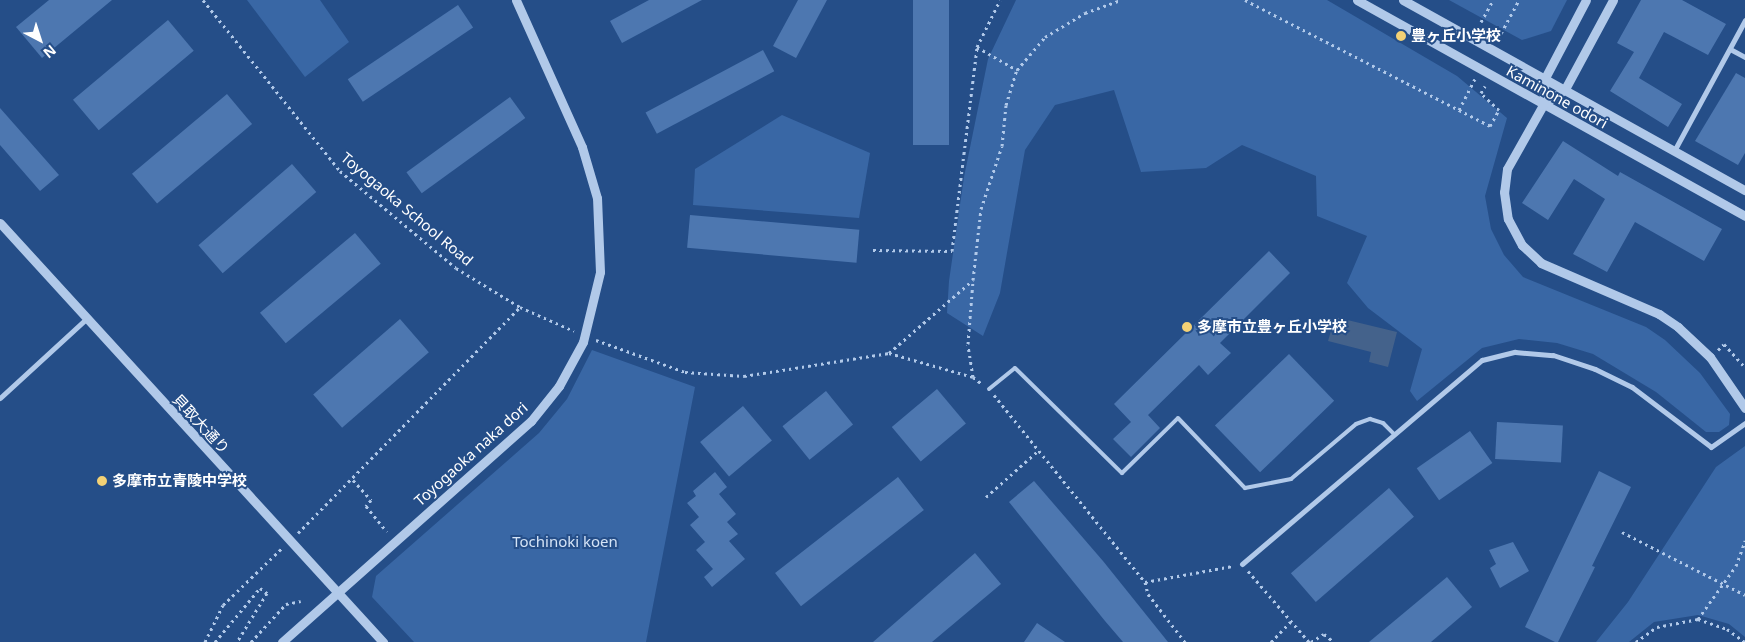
<!DOCTYPE html>
<html>
<head>
<meta charset="utf-8">
<style>
	body { margin:0 }
	#map { position:relative; width:1745px; height:642px; overflow:hidden; background:#254e88; font-family:"Noto Sans","Noto Sans JP",sans-serif }
	div>[style] { position:absolute }
	[style*='--x'] { left:calc(var(--x)*1px); top:calc(var(--y)*1px); width:calc(var(--w)*1px); rotate:calc(var(--a)*1deg) }
	.green>* { inset:0; background:#3967a5 }
	.water>* { inset:0; background:#44628b }
	.building>* { inset:0; background:#4d77b0; transform-origin:0 0 }
	.path>* { height:3px; margin-top:-1.5px; transform-origin:0; background:repeating-linear-gradient(90deg,#b1c9e9 0 2.5px,transparent 0 6.5px) }
	.service>* { height:4px; margin:-2px; padding:0 2px; transform-origin:2px; border-radius:2px; background:#b1c9e9 }
	.minor>* { height:5px; margin:-2.5px; padding:0 2.5px; transform-origin:2.5px; border-radius:2.5px; background:#b1c9e9 }
	.tertiary>* { height:9px; margin:-4.5px; padding:0 4.5px; transform-origin:4.5px; border-radius:4.5px; background:#b1c9e9 }
	.dots>* { width:14px; height:14px; translate:-50% -50%; box-sizing:border-box; border:2px solid #254e88; border-radius:50% }
	span { translate:-50% -50%; white-space:nowrap; text-align:center; line-height:1.15; -webkit-text-stroke:4px #254e88; paint-order:stroke }
	.poi-label { font-size:15px; color:#fff; font-weight:700 }
	.left { translate:0 -50%; text-align:left }
	.street-label { font-size:15px; color:#fff }
	.park-label { font-size:15px; color:#d5e4f7 }
	.north { position:absolute; left:15px; top:15px; width:50px; height:50px; -webkit-text-stroke:4px #254e88; paint-order:stroke; rotate:140deg; font-size:14px; font-weight:700; line-height:20px; text-align:center; color:#fff }
	.north::after { content:''; display:block; margin:auto; width:18px; height:22px; background:#fff; clip-path:polygon(50% 0,100% 100%,50% 72%,0 100%) }
</style>
</head>
<body>
<div id="map">
	<div class="green">
		<div style="clip-path:polygon(247px 0,320px 0,349px 42px,305px 77px)"></div>
		<div style="clip-path:polygon(1016px 0,1327px 0,1457px 76px,1507px 118px,1485px 196px,1491px 229px,1504px 255px,1523px 277px,1646px 327px,1665px 340px,1700px 373px,1730px 414px,1729px 425px,1719px 432px,1706px 432px,1656px 392px,1593px 354px,1557px 343px,1519px 339px,1482px 348px,1417px 401px,1410px 391px,1422px 349px,1368px 308px,1347px 283px,1367px 236px,1317px 216px,1316px 176px,1242px 145px,1206px 168px,1141px 172px,1114px 90px,1055px 105px,1025px 150px,1000px 293px,983px 336px,947px 313px,949px 281px,964px 177px,988px 59px)"></div>
		<div style="clip-path:polygon(1449px 0,1567px 0,1551px 31px,1522px 40px)"></div>
		<div style="clip-path:polygon(782px 115px,870px 153px,859px 218px,693px 205px,695px 169px)"></div>
		<div style="clip-path:polygon(592px 350px,695px 387px,646px 642px,414px 642px,372px 597px,376px 576px,539px 433px,567px 399px)"></div>
		<div style="clip-path:polygon(1745px 446px,1745px 637px,1729px 624px,1698px 615px,1654px 622px,1629px 642px,1596px 642px,1628px 602px,1716px 467px)"></div>
	</div>
	<div class="water">
		<div style="clip-path:polygon(1335px 317px,1397px 332px,1388px 367px,1369px 362px,1371px 352px,1328px 341px)"></div>
	</div>
	<div class="building">
		<div style="clip-path:polygon(49px 0,112px 0,42px 58px,16px 27px)"></div>
		<div style="clip-path:polygon(649px 0,702px 0,622px 43px,610px 21px)"></div>
		<div style="clip-path:polygon(798px 0,827px 0,796px 58px,773px 46px)"></div>
		<div style="left:913px;top:0;width:36px;height:145px"></div>
		<div style="clip-path:polygon(1641px 0,1682px 0,1726px 24px,1708px 55px,1664px 32px,1639px 78px,1682px 104px,1668px 127px,1610px 91px,1634px 52px,1617px 43px)"></div>
		<div style="left:458px;top:5px;width:27px;height:133px;rotate:56deg"></div>
		<div style="left:168px;top:20px;width:40px;height:124px;rotate:50deg"></div>
		<div style="left:763px;top:50px;width:24px;height:133px;rotate:62deg"></div>
		<div style="clip-path:polygon(1736px 73px,1745px 78px,1745px 153px,1738px 165px,1695px 141px)"></div>
		<div style="left:227px;top:94px;width:39px;height:124px;rotate:50deg"></div>
		<div style="left:510px;top:97px;width:26px;height:128px;rotate:54deg"></div>
		<div style="clip-path:polygon(0 108px,59px 175px,40px 191px,0 145px)"></div>
		<div style="clip-path:polygon(1563px 141px,1618px 176px,1620px 172px,1722px 229px,1704px 261px,1635px 222px,1607px 272px,1573px 254px,1605px 199px,1574px 179px,1548px 220px,1522px 203px)"></div>
		<div style="left:292px;top:164px;width:37px;height:124px;rotate:49deg"></div>
		<div style="left:690px;top:215px;width:170px;height:33px;rotate:5deg"></div>
		<div style="left:355px;top:233px;width:40px;height:124px;rotate:50deg"></div>
		<div style="clip-path:polygon(1269px 251px,1290px 273px,1220px 343px,1231px 353px,1208px 375px,1199px 365px,1148px 415px,1160px 428px,1131px 457px,1113px 439px,1131px 422px,1114px 404px)"></div>
		<div style="left:400px;top:319px;width:44px;height:115px;rotate:49deg"></div>
		<div style="left:1289px;top:354px;width:65px;height:103px;rotate:46deg"></div>
		<div style="left:937px;top:389px;width:45px;height:59px;rotate:50deg"></div>
		<div style="left:826px;top:391px;width:43px;height:56px;rotate:51deg"></div>
		<div style="left:743px;top:406px;width:45px;height:56px;rotate:50deg"></div>
		<div style="left:1497px;top:422px;width:66px;height:37px;rotate:3deg"></div>
		<div style="left:1470px;top:431px;width:39px;height:65px;rotate:55deg"></div>
		<div style="clip-path:polygon(1599px 471px,1631px 487px,1592px 566px,1595px 567px,1558px 642px,1555px 642px,1525px 627px)"></div>
		<div style="clip-path:polygon(715px 472px,727px 487px,719px 494px,736px 514px,727px 522px,738px 534px,729px 541px,745px 559px,712px 587px,704px 577px,713px 569px,696px 550px,705px 542px,690px 525px,699px 517px,687px 503px,696px 496px,693px 491px)"></div>
		<div style="left:898px;top:477px;width:42px;height:156px;rotate:52deg"></div>
		<div style="clip-path:polygon(1034px 481px,1103px 561px,1168px 642px,1123px 642px,1105px 621px,1009px 502px)"></div>
		<div style="left:1389px;top:488px;width:38px;height:130px;rotate:49deg"></div>
		<div style="clip-path:polygon(1513px 542px,1529px 571px,1500px 588px,1490px 568px,1496px 564px,1489px 550px)"></div>
		<div style="clip-path:polygon(975px 553px,1001px 584px,932px 642px,873px 642px)"></div>
		<div style="clip-path:polygon(1447px 577px,1472px 607px,1431px 642px,1369px 642px)"></div>
		<div style="clip-path:polygon(1037px 623px,1065px 642px,1024px 642px)"></div>
	</div>
	<div class="path">
		<div style="--x:203;--y:0;--w:219;--a:51.3"></div>
		<div style="--x:340;--y:171;--w:151;--a:39.9"></div>
		<div style="--x:456;--y:268;--w:75;--a:31.4"></div>
		<div style="--x:520;--y:307;--w:59;--a:24"></div>
		<div style="--x:1245;--y:0;--w:276;--a:27.2"></div>
		<div style="--x:1490;--y:126;--w:18;--a:-61"></div>
		<div style="--x:1499;--y:110;--w:25;--a:-137"></div>
		<div style="--x:1481;--y:93;--w:8;--a:-60"></div>
		<div style="--x:1481;--y:22;--w:25;--a:-61"></div>
		<div style="--x:1498;--y:39;--w:44;--a:-61.7"></div>
		<div style="--x:977;--y:47;--w:46;--a:29.9"></div>
		<div style="--x:1459;--y:110;--w:35;--a:-63"></div>
		<div style="--x:873;--y:250;--w:79;--a:0.7"></div>
		<div style="--x:952;--y:251;--w:206;--a:-83"></div>
		<div style="--x:977;--y:47;--w:52;--a:-63.9"></div>
		<div style="--x:596;--y:340;--w:95;--a:19.8"></div>
		<div style="--x:685;--y:372;--w:59;--a:3.9"></div>
		<div style="--x:744;--y:376;--w:147;--a:-9"></div>
		<div style="--x:889;--y:353;--w:87;--a:15.9"></div>
		<div style="--x:973;--y:377;--w:33;--a:-99"></div>
		<div style="--x:968;--y:344;--w:64;--a:-85.5"></div>
		<div style="--x:1718;--y:350;--w:8;--a:-45"></div>
		<div style="--x:1724;--y:344;--w:31;--a:48"></div>
		<div style="--x:889;--y:353;--w:111;--a:-41"></div>
		<div style="--x:973;--y:280;--w:71;--a:-83.6"></div>
		<div style="--x:981;--y:209;--w:66;--a:-71.6"></div>
		<div style="--x:1002;--y:146;--w:41;--a:-84.4"></div>
		<div style="--x:1006;--y:105;--w:37;--a:-73"></div>
		<div style="--x:1017;--y:70;--w:43;--a:-49.7"></div>
		<div style="--x:1045;--y:37;--w:47;--a:-31"></div>
		<div style="--x:1085;--y:13;--w:37;--a:-20"></div>
		<div style="--x:973;--y:377;--w:11;--a:38"></div>
		<div style="--x:994;--y:395;--w:240;--a:51.1"></div>
		<div style="--x:1145;--y:582;--w:89;--a:-10.3"></div>
		<div style="--x:353;--y:480;--w:27;--a:48"></div>
		<div style="--x:371;--y:500;--w:8;--a:130"></div>
		<div style="--x:366;--y:506;--w:33;--a:51"></div>
		<div style="--x:986;--y:497;--w:71;--a:-41.6"></div>
		<div style="--x:1622;--y:532;--w:138;--a:27.1"></div>
		<div style="--x:298;--y:533;--w:317;--a:-45.5"></div>
		<div style="--x:1248;--y:571;--w:94;--a:49.3"></div>
		<div style="--x:1145;--y:582;--w:12;--a:76"></div>
		<div style="--x:1148;--y:594;--w:61;--a:52.4"></div>
		<div style="--x:1698;--y:619;--w:65;--a:-54.4"></div>
		<div style="--x:1736;--y:566;--w:27;--a:-70"></div>
		<div style="--x:205;--y:642;--w:41;--a:-64.1"></div>
		<div style="--x:223;--y:605;--w:81;--a:-44"></div>
		<div style="--x:215;--y:642;--w:70;--a:-50.2"></div>
		<div style="--x:260;--y:588;--w:9;--a:36"></div>
		<div style="--x:267;--y:593;--w:57;--a:121.5"></div>
		<div style="--x:251;--y:642;--w:52;--a:-47.4"></div>
		<div style="--x:286;--y:604;--w:15;--a:-11"></div>
		<div style="--x:1271;--y:642;--w:28;--a:-46"></div>
		<div style="--x:1311;--y:642;--w:15;--a:-32"></div>
		<div style="--x:1324;--y:634;--w:13;--a:39"></div>
		<div style="--x:1636;--y:642;--w:26;--a:-36"></div>
		<div style="--x:1657;--y:627;--w:42;--a:-11"></div>
		<div style="--x:1698;--y:619;--w:31;--a:19"></div>
		<div style="--x:1727;--y:629;--w:22;--a:36"></div>
	</div>
	<div class="service">
		<div style="--x:989;--y:389;--w:33;--a:-39"></div>
		<div style="--x:1015;--y:368;--w:150;--a:44.5"></div>
		<div style="--x:1122;--y:473;--w:78;--a:-44.5"></div>
		<div style="--x:1178;--y:418;--w:97;--a:46.3"></div>
		<div style="--x:1245;--y:488;--w:47;--a:-11.1"></div>
		<div style="--x:1291;--y:479;--w:85;--a:-40.2"></div>
		<div style="--x:1356;--y:424;--w:15;--a:-20"></div>
		<div style="--x:1370;--y:419;--w:14;--a:17"></div>
		<div style="--x:1383;--y:423;--w:16;--a:45"></div>
	</div>
	<div class="minor">
		<div style="--x:1730;--y:49;--w:17;--a:28"></div>
		<div style="--x:1674;--y:151;--w:149;--a:-61.5"></div>
		<div style="--x:0;--y:398;--w:117;--a:-42.6"></div>
		<div style="--x:1242;--y:564;--w:315;--a:-40.4"></div>
		<div style="--x:1482;--y:360;--w:34;--a:-14"></div>
		<div style="--x:1515;--y:352;--w:38;--a:5"></div>
		<div style="--x:1553;--y:355;--w:44;--a:18.4"></div>
		<div style="--x:1595;--y:369;--w:41;--a:25.9"></div>
		<div style="--x:1632;--y:387;--w:99;--a:37.2"></div>
		<div style="--x:1711;--y:447;--w:42;--a:-35.2"></div>
	</div>
	<div class="tertiary">
		<div style="--x:1357;--y:0;--w:444;--a:29.1"></div>
		<div style="--x:1403;--y:0;--w:391;--a:29.1"></div>
		<div style="--x:1613;--y:0;--w:101;--a:118.3"></div>
		<div style="--x:1565;--y:89;--w:27;--a:144"></div>
		<div style="--x:1543;--y:105;--w:73;--a:119.4"></div>
		<div style="--x:1507;--y:169;--w:23;--a:97"></div>
		<div style="--x:1504;--y:192;--w:27;--a:82"></div>
		<div style="--x:1508;--y:219;--w:30;--a:62"></div>
		<div style="--x:1522;--y:245;--w:26;--a:43"></div>
		<div style="--x:1541;--y:263;--w:129;--a:23.4"></div>
		<div style="--x:1659;--y:314;--w:23;--a:34"></div>
		<div style="--x:1678;--y:327;--w:44;--a:43.2"></div>
		<div style="--x:1710;--y:357;--w:62;--a:55.5"></div>
		<div style="--x:1543;--y:105;--w:27;--a:-86"></div>
		<div style="--x:1545;--y:78;--w:88;--a:-62.3"></div>
		<div style="--x:0;--y:223;--w:568;--a:47.57"></div>
		<div style="--x:282;--y:642;--w:333;--a:-41.6"></div>
		<div style="--x:531;--y:421;--w:45;--a:-51.3"></div>
		<div style="--x:559;--y:386;--w:50;--a:-61.4"></div>
		<div style="--x:583;--y:342;--w:72;--a:-76.3"></div>
		<div style="--x:600;--y:272;--w:74;--a:-92.3"></div>
		<div style="--x:597;--y:198;--w:53;--a:-106.4"></div>
		<div style="--x:582;--y:147;--w:161;--a:-114.2"></div>
	</div>
	<div class="dots">
		<div style="left:1401px;top:36px;background:#f3d175"></div>
		<div style="left:1187px;top:327px;background:#f3d175"></div>
		<div style="left:102px;top:481px;background:#f3d175"></div>
	</div>
	<div class="poi-label">
		<span class="left" style="left:1411px;top:36px">豊ヶ丘小学校</span>
		<span class="left" style="left:1197px;top:327px">多摩市立豊ヶ丘小学校</span>
		<span class="left" style="left:112px;top:481px">多摩市立青陵中学校</span>
	</div>
	<div class="street-label">
		<span style="left:1557px;top:97px;rotate:29deg">Kaminone odori</span>
		<span style="left:407px;top:209px;rotate:40deg">Toyogaoka School Road</span>
		<span style="left:201px;top:424px;rotate:47deg">貝取大通り</span>
		<span style="left:471px;top:454px;rotate:-42deg">Toyogaoka naka dori</span>
	</div>
	<div class="park-label">
		<span style="left:565px;top:542px">Tochinoki koen</span>
	</div>
	<div class="north">N</div>
</div>
</body>
</html>
